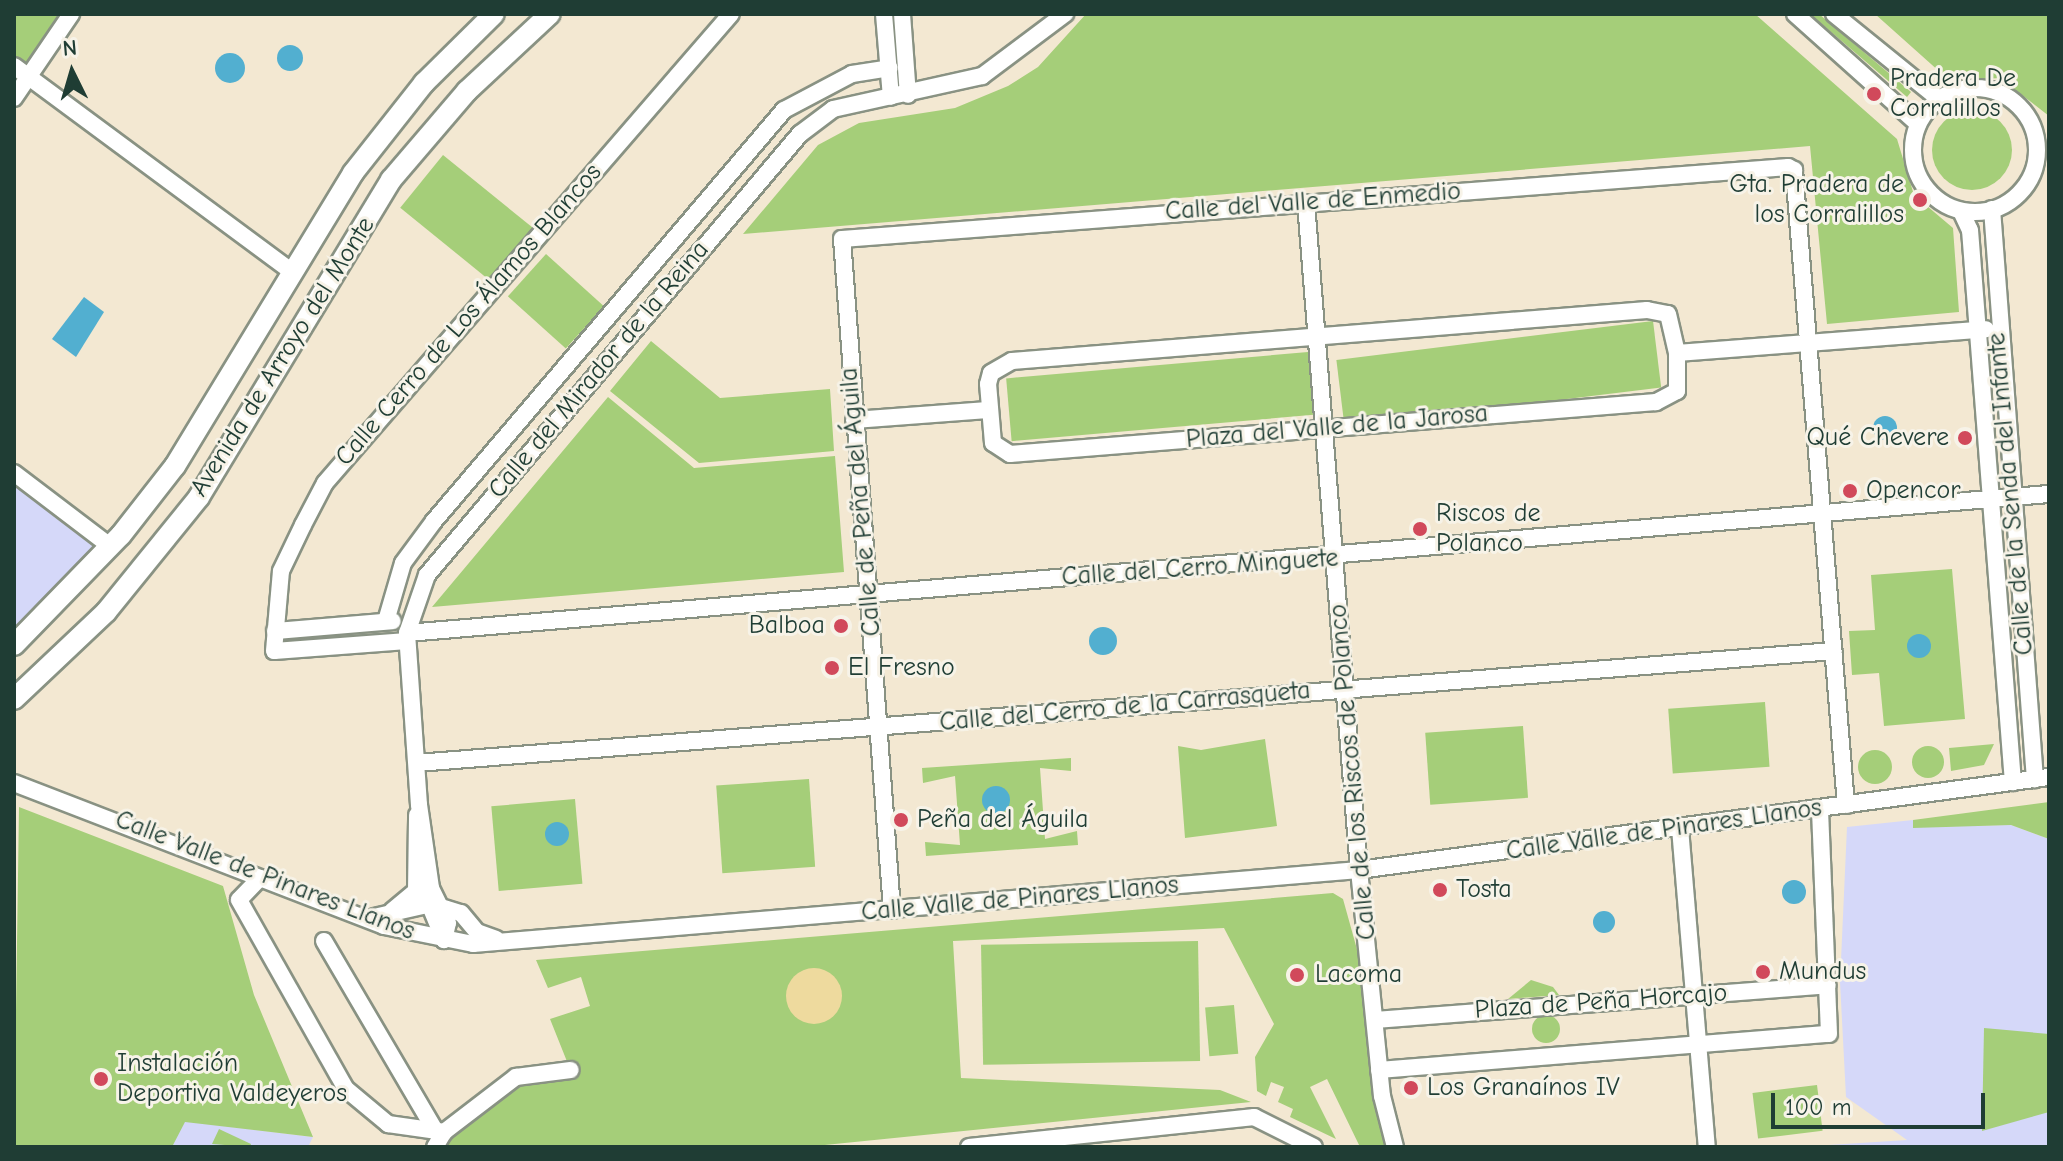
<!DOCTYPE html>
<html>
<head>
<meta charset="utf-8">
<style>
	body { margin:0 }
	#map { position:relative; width:2063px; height:1161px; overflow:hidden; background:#f3e8d2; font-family:"Comic Neue",sans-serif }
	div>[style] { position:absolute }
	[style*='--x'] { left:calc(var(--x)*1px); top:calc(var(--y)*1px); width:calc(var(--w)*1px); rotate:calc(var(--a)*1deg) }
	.built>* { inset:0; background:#d5d8f9 }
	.green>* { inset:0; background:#a5ce79; transform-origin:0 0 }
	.round { border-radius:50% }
	.sand>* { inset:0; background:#eeda9e }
	.water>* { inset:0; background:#52afd0 }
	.roads { filter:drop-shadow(2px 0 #899283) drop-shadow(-2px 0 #899283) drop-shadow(0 2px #899283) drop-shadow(0 -2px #899283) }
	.minor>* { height:16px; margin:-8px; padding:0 8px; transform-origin:8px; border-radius:8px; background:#fff }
	.minor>.ring { margin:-8px; padding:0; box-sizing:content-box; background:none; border:16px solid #fff; border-radius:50% }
	.tertiary>* { height:20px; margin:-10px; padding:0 10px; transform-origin:10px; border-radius:10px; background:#fff }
	.dots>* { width:22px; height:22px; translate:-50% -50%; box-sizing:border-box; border:4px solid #f7f3e8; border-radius:50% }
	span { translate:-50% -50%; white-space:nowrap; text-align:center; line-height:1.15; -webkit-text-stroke:6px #f7f3e8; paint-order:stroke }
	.poi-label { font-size:26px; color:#1f3d34 }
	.left { translate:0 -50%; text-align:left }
	.right { translate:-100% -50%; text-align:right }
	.street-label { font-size:26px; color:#1f3d34 }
	.frame { position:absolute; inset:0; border:16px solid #1f3d34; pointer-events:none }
	.north { position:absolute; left:32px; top:32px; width:80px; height:80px; -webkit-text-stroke:6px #f7f3e8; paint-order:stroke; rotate:355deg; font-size:22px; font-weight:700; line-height:32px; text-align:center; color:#1f3d34 }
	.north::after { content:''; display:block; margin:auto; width:28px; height:36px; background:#1f3d34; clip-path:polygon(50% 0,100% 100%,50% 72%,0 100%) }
	.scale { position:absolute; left:1771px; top:1093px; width:214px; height:36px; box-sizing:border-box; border:4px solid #1f3d34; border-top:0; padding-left:10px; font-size:24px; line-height:28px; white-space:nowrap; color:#1f3d34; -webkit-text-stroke:6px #f7f3e8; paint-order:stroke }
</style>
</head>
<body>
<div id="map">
	<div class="built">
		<div style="clip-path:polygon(14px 472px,111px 547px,14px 643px)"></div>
		<div style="clip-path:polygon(1913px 820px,1914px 827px,2011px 825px,2049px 839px,2049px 1147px,1797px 1147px,1907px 1140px,1846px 1097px,1840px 982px,1847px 827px)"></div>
		<div style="clip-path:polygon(184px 1121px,313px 1137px,308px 1147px,172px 1147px)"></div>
	</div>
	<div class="green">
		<div style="clip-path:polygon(14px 14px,71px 14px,14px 97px)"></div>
		<div style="clip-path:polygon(1086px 14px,1755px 14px,1897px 139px,1914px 195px,1953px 228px,1959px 312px,1827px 324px,1810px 146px,743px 234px,818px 145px,859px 123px,955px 108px,1008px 86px,1038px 67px)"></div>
		<div style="clip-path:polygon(1810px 14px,1819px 14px,1911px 92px,1907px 97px)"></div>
		<div style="clip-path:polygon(1875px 14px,2049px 14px,2049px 116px,2000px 78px,1950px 81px)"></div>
		<div class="round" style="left:1932px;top:110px;width:80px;height:80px"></div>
		<div style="left:443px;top:155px;width:124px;height:68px;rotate:39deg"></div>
		<div style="left:546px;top:254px;width:78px;height:57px;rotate:42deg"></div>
		<div style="left:1653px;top:321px;width:67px;height:319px;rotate:83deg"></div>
		<div style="clip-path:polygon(651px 341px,720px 398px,830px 389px,834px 451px,699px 463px,610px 391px)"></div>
		<div style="left:1986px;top:344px;width:5px;height:114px"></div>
		<div style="left:1308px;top:352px;width:63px;height:303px;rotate:85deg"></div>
		<div style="clip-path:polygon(608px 397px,694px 468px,835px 456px,844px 572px,432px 607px)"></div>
		<div style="clip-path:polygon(1952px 569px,1965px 719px,1884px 726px,1879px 673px,1852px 675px,1849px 631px,1875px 630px,1871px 575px)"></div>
		<div style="left:1765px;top:702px;width:65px;height:97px;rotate:86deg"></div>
		<div style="left:1523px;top:726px;width:72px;height:98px;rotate:86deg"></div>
		<div style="clip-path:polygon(1265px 739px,1277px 826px,1185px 838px,1178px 746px,1201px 750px)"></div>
		<div style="clip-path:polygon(1994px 744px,1984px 765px,1951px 771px,1949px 748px)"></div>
		<div class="round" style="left:1912px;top:746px;width:32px;height:32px"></div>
		<div class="round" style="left:1858px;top:750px;width:34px;height:34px"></div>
		<div style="clip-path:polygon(1071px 758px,1071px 771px,1040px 768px,1045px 839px,1077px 831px,1078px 845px,926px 856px,925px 842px,960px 845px,955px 776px,923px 783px,922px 768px)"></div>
		<div style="left:809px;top:779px;width:88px;height:93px;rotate:86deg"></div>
		<div style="left:575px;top:799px;width:85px;height:84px;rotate:85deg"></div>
		<div style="clip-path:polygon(2049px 802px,2049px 839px,2011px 825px,1913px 828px,1913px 820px)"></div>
		<div style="clip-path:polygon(19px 807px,223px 886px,254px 995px,313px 1137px,185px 1122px,172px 1147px,14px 1147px)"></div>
		<div style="clip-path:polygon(1333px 893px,1343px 899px,1368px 989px,1392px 1147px,1360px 1147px,1327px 1079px,1310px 1087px,1336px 1139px,1290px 1117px,1293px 1109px,1278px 1102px,1284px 1087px,1271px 1082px,1266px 1096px,1257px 1091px,1255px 1057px,1274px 1024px,1224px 928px,953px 941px,961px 1078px,1220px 1090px,1251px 1102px,805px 1147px,441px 1147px,457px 1120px,516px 1077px,570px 1069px,550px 1019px,590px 1006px,581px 977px,548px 988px,536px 960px)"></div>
		<div style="left:1198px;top:941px;width:120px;height:217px;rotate:89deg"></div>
		<div style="clip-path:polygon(1531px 980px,1553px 987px,1559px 995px,1508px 999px)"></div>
		<div style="left:1234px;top:1005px;width:49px;height:29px;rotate:85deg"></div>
		<div class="round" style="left:1532px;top:1015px;width:28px;height:28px"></div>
		<div style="clip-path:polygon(1984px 1028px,2049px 1034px,2049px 1112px,1982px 1131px)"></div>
		<div style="left:1817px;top:1085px;width:46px;height:65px;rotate:83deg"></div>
		<div style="clip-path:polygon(219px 1129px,251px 1144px,250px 1147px,212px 1144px)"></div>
	</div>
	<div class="sand">
		<div class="round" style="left:786px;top:968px;width:56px;height:56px"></div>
	</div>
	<div class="water">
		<div class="round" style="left:277px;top:45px;width:26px;height:26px"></div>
		<div class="round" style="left:215px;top:53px;width:30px;height:30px"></div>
		<div style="clip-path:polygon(84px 297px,104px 312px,76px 357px,52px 339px)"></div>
		<div class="round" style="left:1873px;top:416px;width:24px;height:24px"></div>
		<div class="round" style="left:1089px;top:627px;width:28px;height:28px"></div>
		<div class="round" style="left:1907px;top:634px;width:24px;height:24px"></div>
		<div class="round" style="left:982px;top:786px;width:28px;height:28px"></div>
		<div class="round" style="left:545px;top:822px;width:24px;height:24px"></div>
		<div class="round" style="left:1782px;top:880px;width:24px;height:24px"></div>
		<div class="round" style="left:1593px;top:911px;width:22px;height:22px"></div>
	</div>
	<div class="roads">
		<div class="minor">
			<div style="--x:884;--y:14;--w:83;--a:85.2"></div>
			<div style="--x:902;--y:14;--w:81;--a:85.8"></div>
			<div style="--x:1795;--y:14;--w:165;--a:41.8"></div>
			<div style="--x:1834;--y:14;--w:135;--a:39"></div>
			<div style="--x:14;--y:66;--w:345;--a:36.5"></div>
			<div class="ring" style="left:1913px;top:88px;width:108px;height:108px"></div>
			<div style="--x:14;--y:98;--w:102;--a:-55.8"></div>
			<div style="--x:1306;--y:203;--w:669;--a:85.46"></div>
			<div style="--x:1359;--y:870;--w:227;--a:84.2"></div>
			<div style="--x:1382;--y:1096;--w:53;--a:75.7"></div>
			<div style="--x:1992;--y:209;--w:572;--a:85.69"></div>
			<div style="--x:1961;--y:211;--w:21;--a:65"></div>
			<div style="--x:1970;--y:230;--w:554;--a:85.55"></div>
			<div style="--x:1647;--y:310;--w:21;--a:11"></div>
			<div style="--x:1668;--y:314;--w:40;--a:77"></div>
			<div style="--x:1677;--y:353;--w:38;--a:90"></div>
			<div style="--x:1677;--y:391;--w:24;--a:152"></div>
			<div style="--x:1656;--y:402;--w:648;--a:175.4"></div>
			<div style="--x:1010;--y:454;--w:20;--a:-147"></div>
			<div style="--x:993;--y:443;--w:59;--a:-94.8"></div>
			<div style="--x:988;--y:384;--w:11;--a:-75"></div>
			<div style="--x:991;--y:373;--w:24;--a:-30"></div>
			<div style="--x:1012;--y:361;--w:637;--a:-4.59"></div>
			<div style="--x:1677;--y:353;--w:310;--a:-4.4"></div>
			<div style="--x:854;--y:420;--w:134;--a:-4.3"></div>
			<div style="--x:14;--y:473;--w:122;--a:37.3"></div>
			<div style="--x:386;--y:621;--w:60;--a:-73.7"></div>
			<div style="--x:403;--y:563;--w:52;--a:-53.6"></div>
			<div style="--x:434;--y:521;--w:540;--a:-49.58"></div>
			<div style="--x:784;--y:110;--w:77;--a:-27.9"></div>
			<div style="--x:852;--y:74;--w:38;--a:-9"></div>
			<div style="--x:275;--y:631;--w:118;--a:-4.8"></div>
			<div style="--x:407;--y:633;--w:1648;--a:-4.84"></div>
			<div style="--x:407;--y:641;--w:133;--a:175.7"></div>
			<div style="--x:274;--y:651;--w:80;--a:-85"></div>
			<div style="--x:281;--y:571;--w:51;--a:-64.4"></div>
			<div style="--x:303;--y:525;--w:47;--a:-62.4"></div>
			<div style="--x:325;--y:483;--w:620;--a:-49.12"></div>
			<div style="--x:417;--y:763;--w:1421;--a:-4.52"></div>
			<div style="--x:14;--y:783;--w:397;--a:21.1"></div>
			<div style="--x:384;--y:926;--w:91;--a:11.4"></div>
			<div style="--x:473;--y:944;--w:889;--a:-4.77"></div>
			<div style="--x:1359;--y:870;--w:696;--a:-7.68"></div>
			<div style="--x:1680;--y:828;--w:320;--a:85.2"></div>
			<div style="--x:260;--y:878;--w:30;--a:134"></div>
			<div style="--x:239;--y:900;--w:217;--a:60.5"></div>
			<div style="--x:346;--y:1089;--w:55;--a:39.8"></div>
			<div style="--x:388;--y:1124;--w:57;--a:8.1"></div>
			<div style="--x:425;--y:894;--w:50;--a:67.6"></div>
			<div style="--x:892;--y:910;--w:673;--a:-94.26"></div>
			<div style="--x:842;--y:239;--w:949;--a:-4.35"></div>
			<div style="--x:1788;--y:167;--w:7;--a:27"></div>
			<div style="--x:1794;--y:170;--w:637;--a:85.32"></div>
			<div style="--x:392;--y:911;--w:31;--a:-40"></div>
			<div style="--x:416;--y:891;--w:76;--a:-89.2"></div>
			<div style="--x:374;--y:917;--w:58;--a:-12.8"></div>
			<div style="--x:431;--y:904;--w:31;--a:17"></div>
			<div style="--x:461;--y:913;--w:25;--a:50"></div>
			<div style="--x:477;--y:932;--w:20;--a:20"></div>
			<div style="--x:444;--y:940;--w:17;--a:-77"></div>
			<div style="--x:448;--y:923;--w:39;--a:-116"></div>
			<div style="--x:431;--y:888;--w:84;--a:-98.2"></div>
			<div style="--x:419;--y:805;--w:172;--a:-94"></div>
			<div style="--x:407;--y:633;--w:61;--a:-71"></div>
			<div style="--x:427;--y:575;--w:578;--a:-49.78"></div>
			<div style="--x:800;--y:134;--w:41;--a:-37.1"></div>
			<div style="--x:833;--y:109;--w:153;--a:-12.5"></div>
			<div style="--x:982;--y:76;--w:104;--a:-36.8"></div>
			<div style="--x:324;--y:941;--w:219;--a:59.6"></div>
			<div style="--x:1375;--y:1020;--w:454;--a:-4.4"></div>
			<div style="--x:1379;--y:1070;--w:451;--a:-4.6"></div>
			<div style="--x:1829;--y:1034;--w:225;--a:-92.3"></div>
			<div style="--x:435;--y:1147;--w:17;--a:-59"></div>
			<div style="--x:444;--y:1132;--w:91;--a:-37.4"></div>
			<div style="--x:516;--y:1077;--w:55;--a:-7.3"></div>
			<div style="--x:969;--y:1147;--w:287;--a:-6"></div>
			<div style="--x:1254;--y:1117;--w:67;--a:26.6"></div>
		</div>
		<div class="tertiary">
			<div style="--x:14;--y:645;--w:153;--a:-45.8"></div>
			<div style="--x:121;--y:535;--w:88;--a:-52"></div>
			<div style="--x:175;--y:466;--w:343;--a:-58.7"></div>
			<div style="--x:353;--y:173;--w:115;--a:-51.7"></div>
			<div style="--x:424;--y:83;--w:98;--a:-44.6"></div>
			<div style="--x:14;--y:699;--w:127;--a:-43.4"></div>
			<div style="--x:106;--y:612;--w:148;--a:-51"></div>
			<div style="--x:199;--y:497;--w:371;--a:-58.8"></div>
			<div style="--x:391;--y:180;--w:117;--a:-49.5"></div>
			<div style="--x:467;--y:91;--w:113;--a:-42.9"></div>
		</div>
	</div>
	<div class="dots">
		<div style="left:1874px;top:94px;background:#d1495b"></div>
		<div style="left:1920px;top:200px;background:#d1495b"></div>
		<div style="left:1965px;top:438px;background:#d1495b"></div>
		<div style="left:1850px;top:491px;background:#d1495b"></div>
		<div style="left:1420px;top:529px;background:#d1495b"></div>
		<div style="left:841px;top:626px;background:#d1495b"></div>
		<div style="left:832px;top:668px;background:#d1495b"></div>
		<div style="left:901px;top:820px;background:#d1495b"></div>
		<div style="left:1440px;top:890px;background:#d1495b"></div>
		<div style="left:1763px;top:972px;background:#d1495b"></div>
		<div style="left:1297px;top:975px;background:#d1495b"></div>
		<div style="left:101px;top:1079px;background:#d1495b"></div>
		<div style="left:1411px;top:1088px;background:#d1495b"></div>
	</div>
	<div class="poi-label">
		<span class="left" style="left:1890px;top:94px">Pradera De<br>Corralillos</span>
		<span class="right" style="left:1904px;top:200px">Gta. Pradera de<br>los Corralillos</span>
		<span class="right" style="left:1949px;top:438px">Qué Chevere</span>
		<span class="left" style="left:1866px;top:491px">Opencor</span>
		<span class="left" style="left:1436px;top:529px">Riscos de<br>Polanco</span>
		<span class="right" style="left:825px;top:626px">Balboa</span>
		<span class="left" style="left:848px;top:668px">El Fresno</span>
		<span class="left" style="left:917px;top:820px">Peña del Águila</span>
		<span class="left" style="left:1456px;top:890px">Tosta</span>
		<span class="left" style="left:1779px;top:972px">Mundus</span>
		<span class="left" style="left:1315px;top:975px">Lacoma</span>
		<span class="left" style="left:117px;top:1079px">Instalación<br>Deportiva Valdeyeros</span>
		<span class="left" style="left:1427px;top:1088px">Los Granaínos IV</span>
	</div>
	<div class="street-label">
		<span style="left:1313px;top:202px;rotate:-4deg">Calle del Valle de Enmedio</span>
		<span style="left:469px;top:315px;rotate:-49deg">Calle Cerro de Los Álamos Blancos</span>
		<span style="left:283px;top:357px;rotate:-58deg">Avenida de Arroyo del Monte</span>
		<span style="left:599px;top:370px;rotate:-50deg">Calle del Mirador de la Reina</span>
		<span style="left:1337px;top:427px;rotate:-5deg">Plaza del Valle de la Jarosa</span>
		<span style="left:2011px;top:494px;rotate:-95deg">Calle de la Senda del Infante</span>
		<span style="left:861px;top:502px;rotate:-95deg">Calle de Peña del Águila</span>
		<span style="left:1200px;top:568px;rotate:-4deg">Calle del Cerro Minguete</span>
		<span style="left:1125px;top:707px;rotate:-5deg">Calle del Cerro de la Carrasqueta</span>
		<span style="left:1353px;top:772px;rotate:-95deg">Calle de los Riscos de Polanco</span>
		<span style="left:1664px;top:830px;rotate:-8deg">Calle Valle de Pinares Llanos</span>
		<span style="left:265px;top:876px;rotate:21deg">Calle Valle de Pinares Llanos</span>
		<span style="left:1020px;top:899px;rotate:-5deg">Calle Valle de Pinares Llanos</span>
		<span style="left:1601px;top:1002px;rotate:-4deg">Plaza de Peña Horcajo</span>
	</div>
	<div class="frame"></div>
	<div class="north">N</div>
	<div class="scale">100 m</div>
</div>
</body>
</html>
